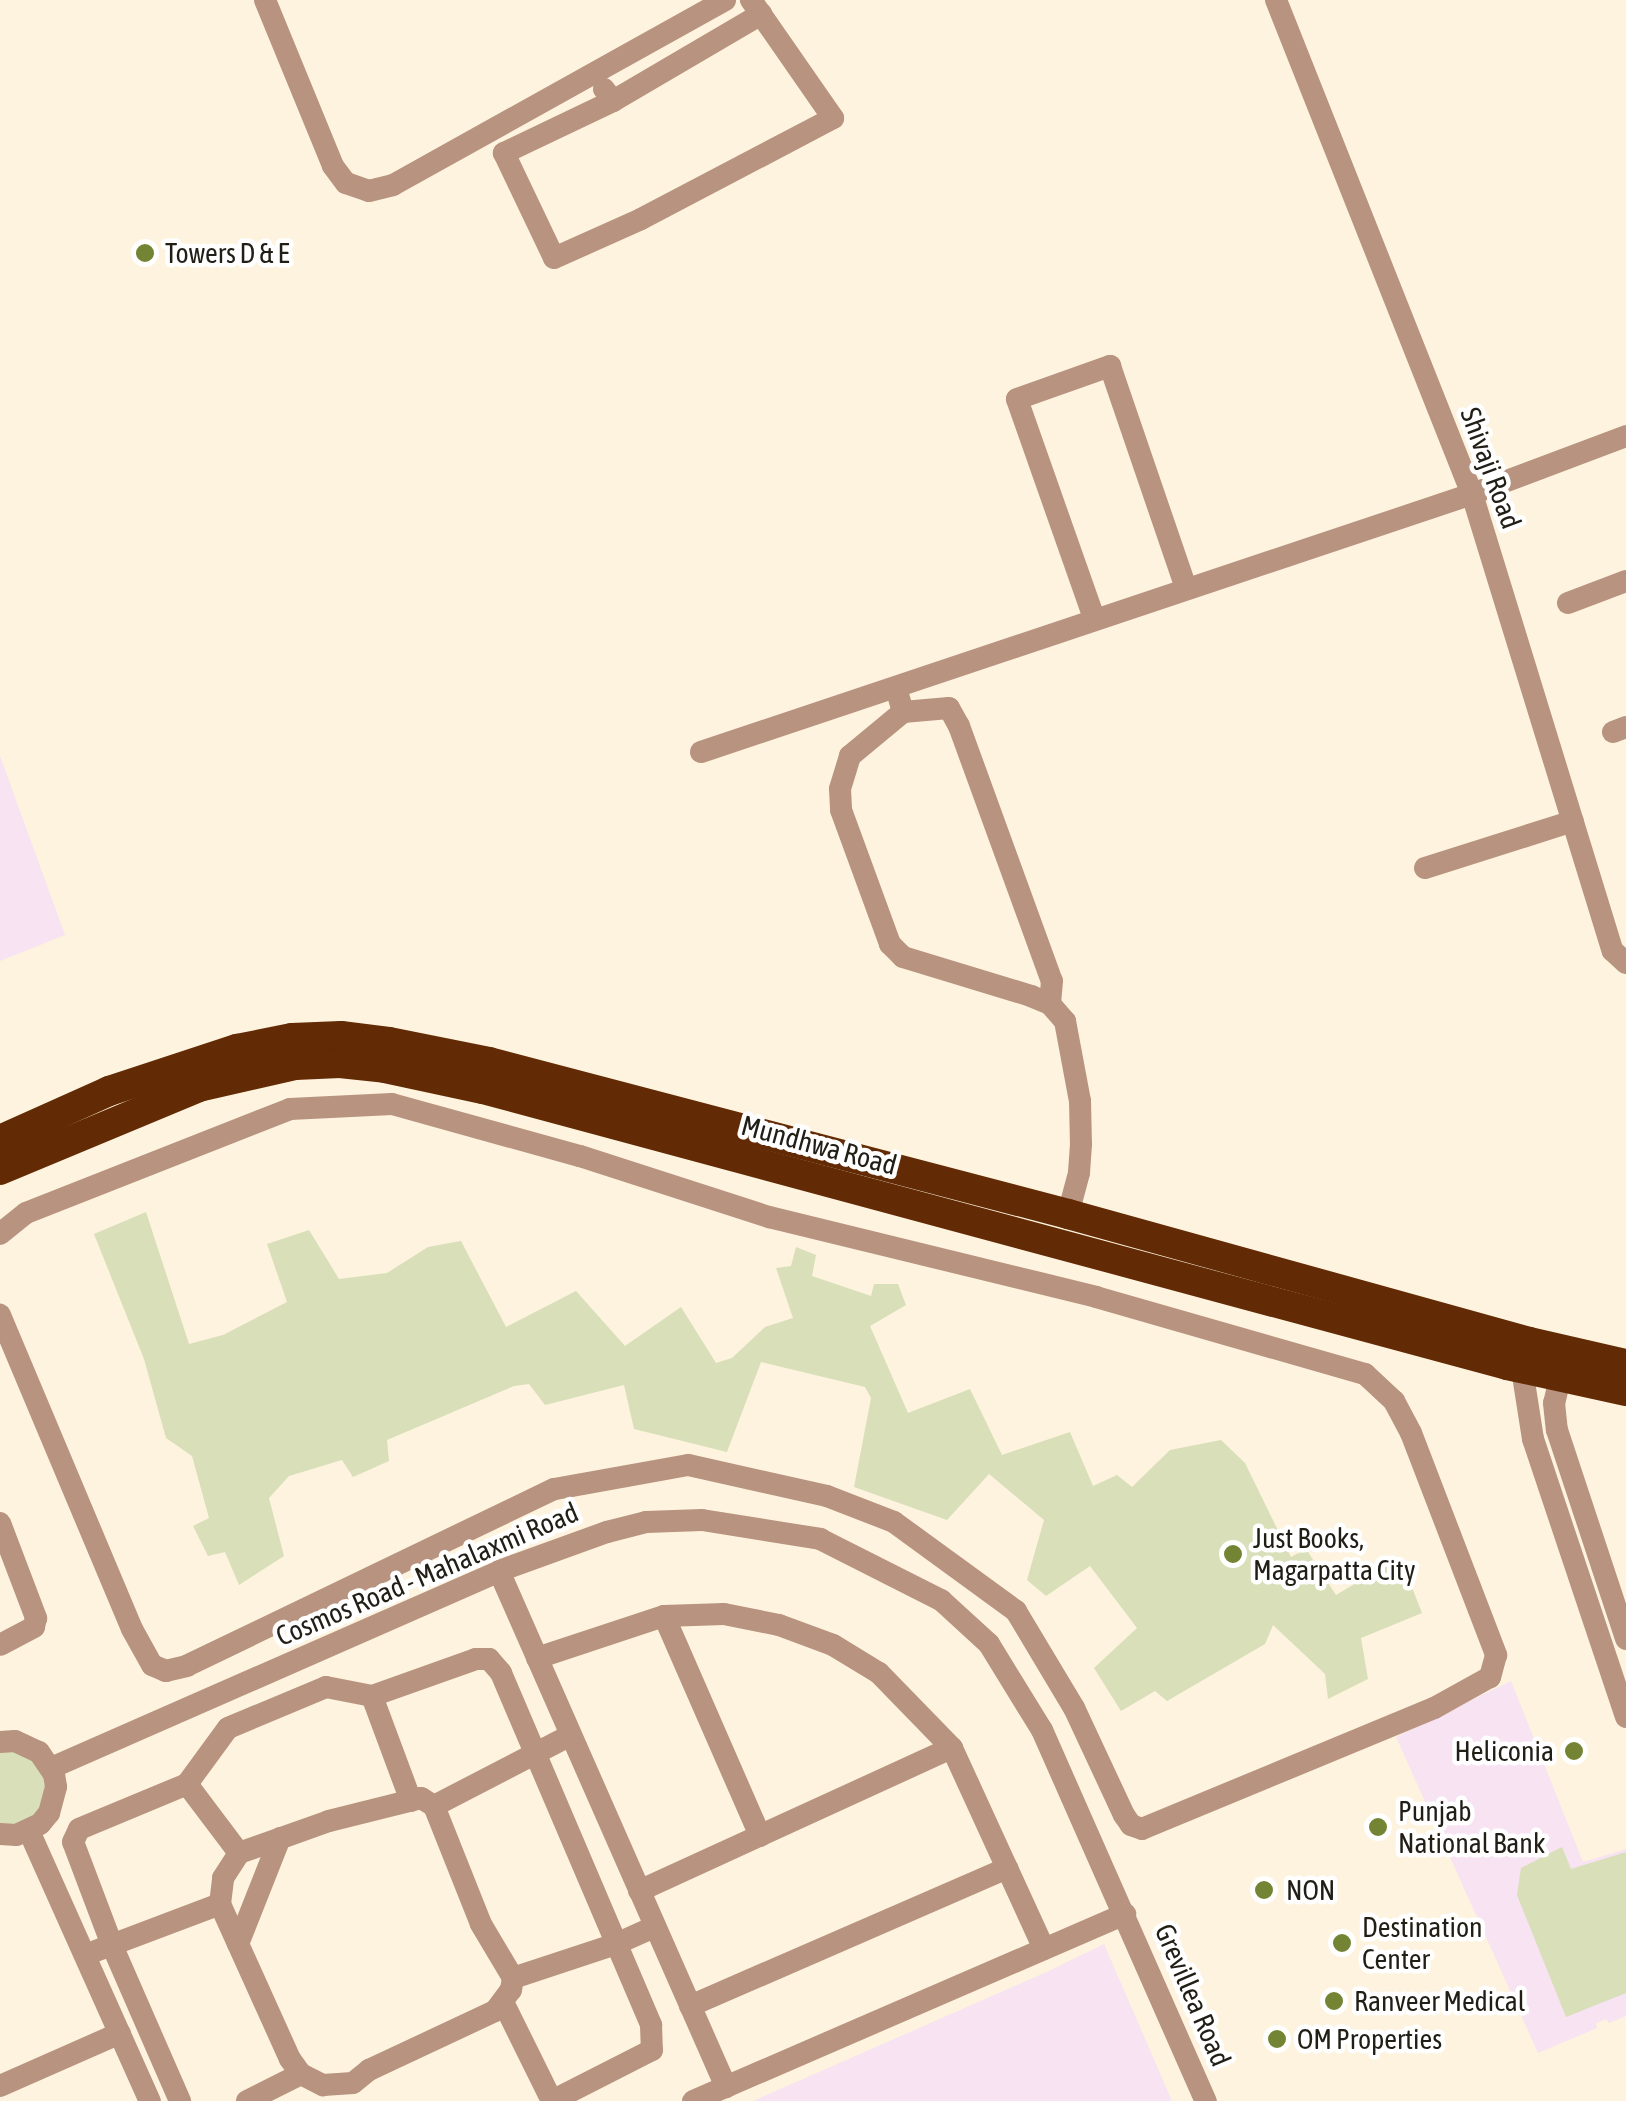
<!DOCTYPE html>
<html>
<head>
<meta charset="utf-8">
<style>
	body { margin:0 }
	#map { position:relative; width:1626px; height:2101px; overflow:hidden; background:#fdf3de; font-family:"Asap Condensed",sans-serif }
	div>[style] { position:absolute }
	[style*='--x'] { left:calc(var(--x)*1px); top:calc(var(--y)*1px); width:calc(var(--w)*1px); rotate:calc(var(--a)*1deg) }
	.commercial>* { inset:0; background:#f7e3f2 }
	.green>* { inset:0; background:#d8dfb9 }
	.minor>* { height:22px; margin:-11px; padding:0 11px; transform-origin:11px; border-radius:11px; background:#b89380 }
	.highway>* { height:30px; margin:-15px; padding:0 15px; transform-origin:15px; border-radius:15px; background:#622b05 }
	.dots>* { width:28px; height:28px; translate:-50% -50%; box-sizing:border-box; border:5px solid #fff; border-radius:50% }
	span { translate:-50% -50%; white-space:nowrap; text-align:center; line-height:1.15; -webkit-text-stroke:9px #fff; paint-order:stroke }
	.poi-label { font-size:28px; color:#211e16 }
	.left { translate:0 -50%; text-align:left }
	.right { translate:-100% -50%; text-align:right }
	.street-label { font-size:28px; color:#211e16 }
</style>
</head>
<body>
<div id="map">
	<div class="commercial">
		<div style="clip-path:polygon(0 756px,65px 935px,0 961px)"></div>
		<div style="clip-path:polygon(1511px 1681px,1583px 1862px,1626px 1849px,1626px 2016px,1609px 2023px,1606px 2019px,1596px 2023px,1597px 2028px,1538px 2053px,1396px 1737px)"></div>
		<div style="clip-path:polygon(1104px 1944px,1172px 2101px,753px 2101px,1049px 1971px)"></div>
	</div>
	<div class="green">
		<div style="clip-path:polygon(146px 1212px,189px 1344px,223px 1335px,287px 1302px,267px 1244px,309px 1230px,339px 1279px,387px 1273px,428px 1247px,461px 1241px,506px 1327px,576px 1291px,625px 1346px,681px 1307px,716px 1363px,732px 1358px,765px 1327px,793px 1318px,776px 1268px,791px 1266px,796px 1247px,816px 1255px,812px 1276px,871px 1296px,874px 1284px,898px 1284px,906px 1305px,870px 1326px,908px 1413px,970px 1389px,1002px 1455px,1070px 1432px,1093px 1486px,1117px 1475px,1132px 1487px,1170px 1450px,1221px 1440px,1245px 1463px,1291px 1557px,1306px 1549px,1336px 1595px,1400px 1557px,1422px 1613px,1361px 1638px,1368px 1679px,1328px 1699px,1325px 1674px,1273px 1625px,1265px 1644px,1167px 1701px,1155px 1691px,1121px 1711px,1094px 1668px,1137px 1628px,1090px 1566px,1046px 1596px,1027px 1580px,1044px 1520px,989px 1474px,947px 1520px,854px 1487px,871px 1398px,865px 1387px,761px 1362px,727px 1452px,634px 1429px,624px 1385px,545px 1405px,529px 1384px,514px 1386px,387px 1440px,389px 1461px,353px 1477px,342px 1460px,289px 1476px,269px 1498px,284px 1556px,239px 1585px,225px 1552px,208px 1556px,193px 1526px,209px 1518px,192px 1456px,166px 1438px,144px 1359px,94px 1234px)"></div>
		<div style="clip-path:polygon(0 1751px,24px 1753px,41px 1767px,47px 1788px,41px 1808px,25px 1823px,0 1825px)"></div>
		<div style="clip-path:polygon(1562px 1847px,1571px 1869px,1626px 1852px,1626px 1993px,1566px 2017px,1517px 1895px,1521px 1868px)"></div>
	</div>
	<div class="minor">
		<div style="--x:265;--y:0;--w:179;--a:67.7"></div>
		<div style="--x:333;--y:166;--w:21;--a:53"></div>
		<div style="--x:346;--y:183;--w:24;--a:19"></div>
		<div style="--x:369;--y:191;--w:25;--a:-14"></div>
		<div style="--x:393;--y:185;--w:380;--a:-29.1"></div>
		<div style="--x:1276;--y:0;--w:531;--a:68.36"></div>
		<div style="--x:1472;--y:494;--w:478;--a:72.9"></div>
		<div style="--x:1613;--y:951;--w:18;--a:43"></div>
		<div style="--x:604;--y:89;--w:15;--a:53"></div>
		<div style="--x:613;--y:101;--w:172;--a:-30.4"></div>
		<div style="--x:613;--y:101;--w:121;--a:154.5"></div>
		<div style="--x:504;--y:153;--w:116;--a:64.5"></div>
		<div style="--x:554;--y:258;--w:95;--a:-24.1"></div>
		<div style="--x:641;--y:219;--w:217;--a:-27.7"></div>
		<div style="--x:833;--y:118;--w:144;--a:-124.8"></div>
		<div style="--x:1568;--y:603;--w:62;--a:-20.8"></div>
		<div style="--x:1094;--y:618;--w:232;--a:-109.4"></div>
		<div style="--x:1017;--y:399;--w:99;--a:-19.5"></div>
		<div style="--x:1110;--y:366;--w:235;--a:71.1"></div>
		<div style="--x:899;--y:698;--w:15;--a:74"></div>
		<div style="--x:903;--y:712;--w:46;--a:-5"></div>
		<div style="--x:949;--y:708;--w:21;--a:61"></div>
		<div style="--x:959;--y:726;--w:271;--a:70"></div>
		<div style="--x:1052;--y:981;--w:23;--a:95"></div>
		<div style="--x:903;--y:712;--w:69;--a:140.3"></div>
		<div style="--x:850;--y:756;--w:34;--a:107"></div>
		<div style="--x:840;--y:789;--w:21;--a:87"></div>
		<div style="--x:841;--y:810;--w:143;--a:69.9"></div>
		<div style="--x:890;--y:944;--w:18;--a:45"></div>
		<div style="--x:903;--y:957;--w:134;--a:16.9"></div>
		<div style="--x:1031;--y:996;--w:21;--a:23"></div>
		<div style="--x:1050;--y:1004;--w:23;--a:49"></div>
		<div style="--x:1065;--y:1021;--w:81;--a:79.4"></div>
		<div style="--x:1080;--y:1101;--w:43;--a:88.7"></div>
		<div style="--x:1081;--y:1144;--w:29;--a:94"></div>
		<div style="--x:1079;--y:1173;--w:42;--a:105"></div>
		<div style="--x:1613;--y:732;--w:14;--a:-21"></div>
		<div style="--x:701;--y:752;--w:813;--a:-18.5"></div>
		<div style="--x:1472;--y:494;--w:165;--a:-20.6"></div>
		<div style="--x:1425;--y:868;--w:155;--a:-17.6"></div>
		<div style="--x:0;--y:1234;--w:33;--a:-39"></div>
		<div style="--x:26;--y:1213;--w:284;--a:-21.5"></div>
		<div style="--x:290;--y:1109;--w:102;--a:-2.8"></div>
		<div style="--x:392;--y:1104;--w:195;--a:15.5"></div>
		<div style="--x:580;--y:1156;--w:199;--a:17.9"></div>
		<div style="--x:769;--y:1217;--w:337;--a:13.7"></div>
		<div style="--x:1096;--y:1297;--w:280;--a:16"></div>
		<div style="--x:1365;--y:1374;--w:40;--a:43"></div>
		<div style="--x:1394;--y:1401;--w:36;--a:62"></div>
		<div style="--x:1411;--y:1433;--w:238;--a:69"></div>
		<div style="--x:1496;--y:1655;--w:23;--a:105"></div>
		<div style="--x:1490;--y:1677;--w:64;--a:151"></div>
		<div style="--x:1434;--y:1708;--w:316;--a:157.5"></div>
		<div style="--x:1142;--y:1829;--w:12;--a:-160"></div>
		<div style="--x:1131;--y:1825;--w:12;--a:-125"></div>
		<div style="--x:1124;--y:1815;--w:118;--a:-115"></div>
		<div style="--x:1074;--y:1708;--w:113;--a:-120.9"></div>
		<div style="--x:1016;--y:1611;--w:151;--a:-143.9"></div>
		<div style="--x:894;--y:1522;--w:72;--a:-158.8"></div>
		<div style="--x:827;--y:1496;--w:142;--a:-167.4"></div>
		<div style="--x:688;--y:1465;--w:136;--a:169.8"></div>
		<div style="--x:554;--y:1489;--w:407;--a:154.3"></div>
		<div style="--x:187;--y:1666;--w:22;--a:167"></div>
		<div style="--x:166;--y:1671;--w:15;--a:-157"></div>
		<div style="--x:152;--y:1665;--w:41;--a:-119.1"></div>
		<div style="--x:132;--y:1629;--w:341;--a:-112.8"></div>
		<div style="--x:1525;--y:1355;--w:14;--a:102"></div>
		<div style="--x:1522;--y:1369;--w:71;--a:81.1"></div>
		<div style="--x:1533;--y:1439;--w:293;--a:71.5"></div>
		<div style="--x:1563;--y:1365;--w:39;--a:103"></div>
		<div style="--x:1554;--y:1403;--w:27;--a:84"></div>
		<div style="--x:1557;--y:1430;--w:220;--a:71.7"></div>
		<div style="--x:0;--y:1523;--w:102;--a:69.2"></div>
		<div style="--x:36;--y:1618;--w:9;--a:103"></div>
		<div style="--x:34;--y:1627;--w:38;--a:152"></div>
		<div style="--x:499;--y:1571;--w:564;--a:66.25"></div>
		<div style="--x:664;--y:1616;--w:240;--a:66.4"></div>
		<div style="--x:537;--y:1658;--w:134;--a:-18.3"></div>
		<div style="--x:664;--y:1616;--w:60;--a:-1.9"></div>
		<div style="--x:724;--y:1614;--w:56;--a:11.3"></div>
		<div style="--x:779;--y:1625;--w:58;--a:20.3"></div>
		<div style="--x:833;--y:1645;--w:54;--a:31.3"></div>
		<div style="--x:879;--y:1673;--w:105;--a:45.8"></div>
		<div style="--x:952;--y:1748;--w:221;--a:65.4"></div>
		<div style="--x:0;--y:1742;--w:15;--a:-4"></div>
		<div style="--x:15;--y:1741;--w:26;--a:25"></div>
		<div style="--x:39;--y:1752;--w:27;--a:56"></div>
		<div style="--x:54;--y:1774;--w:13;--a:81"></div>
		<div style="--x:56;--y:1787;--w:27;--a:105"></div>
		<div style="--x:49;--y:1813;--w:14;--a:129"></div>
		<div style="--x:40;--y:1824;--w:26;--a:155"></div>
		<div style="--x:16;--y:1835;--w:16;--a:-176"></div>
		<div style="--x:51;--y:1768;--w:489;--a:-23.7"></div>
		<div style="--x:499;--y:1571;--w:115;--a:-19.9"></div>
		<div style="--x:607;--y:1532;--w:40;--a:-14.4"></div>
		<div style="--x:646;--y:1522;--w:56;--a:-2"></div>
		<div style="--x:702;--y:1520;--w:120;--a:9.1"></div>
		<div style="--x:820;--y:1539;--w:136;--a:26.8"></div>
		<div style="--x:941;--y:1600;--w:65;--a:42.5"></div>
		<div style="--x:989;--y:1644;--w:101;--a:58.4"></div>
		<div style="--x:1042;--y:1730;--w:406;--a:66.2"></div>
		<div style="--x:411;--y:1801;--w:112;--a:-110.4"></div>
		<div style="--x:372;--y:1696;--w:110;--a:-19.6"></div>
		<div style="--x:476;--y:1659;--w:13;--a:0"></div>
		<div style="--x:489;--y:1659;--w:18;--a:49"></div>
		<div style="--x:501;--y:1673;--w:383;--a:66.9"></div>
		<div style="--x:651;--y:2025;--w:25;--a:88"></div>
		<div style="--x:652;--y:2050;--w:112;--a:153"></div>
		<div style="--x:434;--y:1806;--w:152;--a:-27.4"></div>
		<div style="--x:29;--y:1831;--w:296;--a:65.9"></div>
		<div style="--x:639;--y:1891;--w:344;--a:-24.6"></div>
		<div style="--x:220;--y:1904;--w:170;--a:65.7"></div>
		<div style="--x:290;--y:2059;--w:19;--a:54"></div>
		<div style="--x:301;--y:2074;--w:25;--a:27"></div>
		<div style="--x:323;--y:2085;--w:30;--a:-4"></div>
		<div style="--x:353;--y:2083;--w:21;--a:-39"></div>
		<div style="--x:369;--y:2070;--w:139;--a:-25.1"></div>
		<div style="--x:495;--y:2011;--w:26;--a:-53"></div>
		<div style="--x:511;--y:1990;--w:12;--a:-81"></div>
		<div style="--x:513;--y:1978;--w:63;--a:-120.7"></div>
		<div style="--x:481;--y:1924;--w:127;--a:-111.7"></div>
		<div style="--x:434;--y:1806;--w:15;--a:-148"></div>
		<div style="--x:421;--y:1798;--w:95;--a:166"></div>
		<div style="--x:329;--y:1821;--w:96;--a:160.4"></div>
		<div style="--x:238;--y:1944;--w:114;--a:-68.4"></div>
		<div style="--x:85;--y:1955;--w:144;--a:-20.7"></div>
		<div style="--x:220;--y:1904;--w:26;--a:-83"></div>
		<div style="--x:223;--y:1878;--w:30;--a:-57"></div>
		<div style="--x:239;--y:1853;--w:86;--a:-127"></div>
		<div style="--x:187;--y:1784;--w:69;--a:-53.8"></div>
		<div style="--x:228;--y:1728;--w:106;--a:-22.7"></div>
		<div style="--x:326;--y:1687;--w:47;--a:11.1"></div>
		<div style="--x:513;--y:1978;--w:108;--a:-18.3"></div>
		<div style="--x:616;--y:1944;--w:42;--a:-24.1"></div>
		<div style="--x:504;--y:2004;--w:108;--a:63.7"></div>
		<div style="--x:690;--y:2006;--w:346;--a:-23.5"></div>
		<div style="--x:0;--y:2086;--w:131;--a:-23.8"></div>
		<div style="--x:180;--y:2101;--w:170;--a:-113.6"></div>
		<div style="--x:112;--y:1945;--w:110;--a:-110.7"></div>
		<div style="--x:73;--y:1842;--w:14;--a:-65"></div>
		<div style="--x:79;--y:1829;--w:117;--a:-22.6"></div>
		<div style="--x:247;--y:2101;--w:60;--a:-26.6"></div>
		<div style="--x:693;--y:2101;--w:471;--a:-23.4"></div>
	</div>
	<div class="highway">
		<div style="--x:0;--y:1140;--w:120;--a:-24.2"></div>
		<div style="--x:109;--y:1091;--w:135;--a:-18.2"></div>
		<div style="--x:237;--y:1049;--w:56;--a:-11.3"></div>
		<div style="--x:292;--y:1038;--w:49;--a:-2.3"></div>
		<div style="--x:341;--y:1036;--w:48;--a:7.1"></div>
		<div style="--x:389;--y:1042;--w:102;--a:11.3"></div>
		<div style="--x:489;--y:1062;--w:599;--a:14.71"></div>
		<div style="--x:1068;--y:1214;--w:478;--a:15.5"></div>
		<div style="--x:1529;--y:1342;--w:99;--a:12.8"></div>
		<div style="--x:0;--y:1170;--w:216;--a:-22.6"></div>
		<div style="--x:199;--y:1087;--w:98;--a:-12.9"></div>
		<div style="--x:295;--y:1065;--w:45;--a:-2.5"></div>
		<div style="--x:340;--y:1063;--w:45;--a:6.3"></div>
		<div style="--x:385;--y:1068;--w:100;--a:12.1"></div>
		<div style="--x:483;--y:1089;--w:1061;--a:15.08"></div>
		<div style="--x:1507;--y:1365;--w:122;--a:12.3"></div>
	</div>
	<div class="dots">
		<div style="left:145px;top:253px;background:#738535"></div>
		<div style="left:1233px;top:1554px;background:#738535"></div>
		<div style="left:1574px;top:1751px;background:#738535"></div>
		<div style="left:1378px;top:1827px;background:#738535"></div>
		<div style="left:1264px;top:1890px;background:#738535"></div>
		<div style="left:1342px;top:1943px;background:#738535"></div>
		<div style="left:1334px;top:2001px;background:#738535"></div>
		<div style="left:1277px;top:2039px;background:#738535"></div>
	</div>
	<div class="poi-label">
		<span class="left" style="left:165px;top:253px">Towers D &amp; E</span>
		<span class="left" style="left:1253px;top:1554px">Just Books,<br>Magarpatta City</span>
		<span class="right" style="left:1554px;top:1751px">Heliconia</span>
		<span class="left" style="left:1398px;top:1827px">Punjab<br>National Bank</span>
		<span class="left" style="left:1286px;top:1890px">NON</span>
		<span class="left" style="left:1362px;top:1943px">Destination<br>Center</span>
		<span class="left" style="left:1354px;top:2001px">Ranveer Medical</span>
		<span class="left" style="left:1297px;top:2039px">OM Properties</span>
	</div>
	<div class="street-label">
		<span style="left:1491px;top:468px;rotate:70deg">Shivaji Road</span>
		<span style="left:819px;top:1145px;rotate:15deg">Mundhwa Road</span>
		<span style="left:427px;top:1574px;rotate:-23deg">Cosmos Road - Mahalaxmi Road</span>
		<span style="left:1193px;top:1995px;rotate:67deg">Grevillea Road</span>
	</div>
</div>
</body>
</html>
